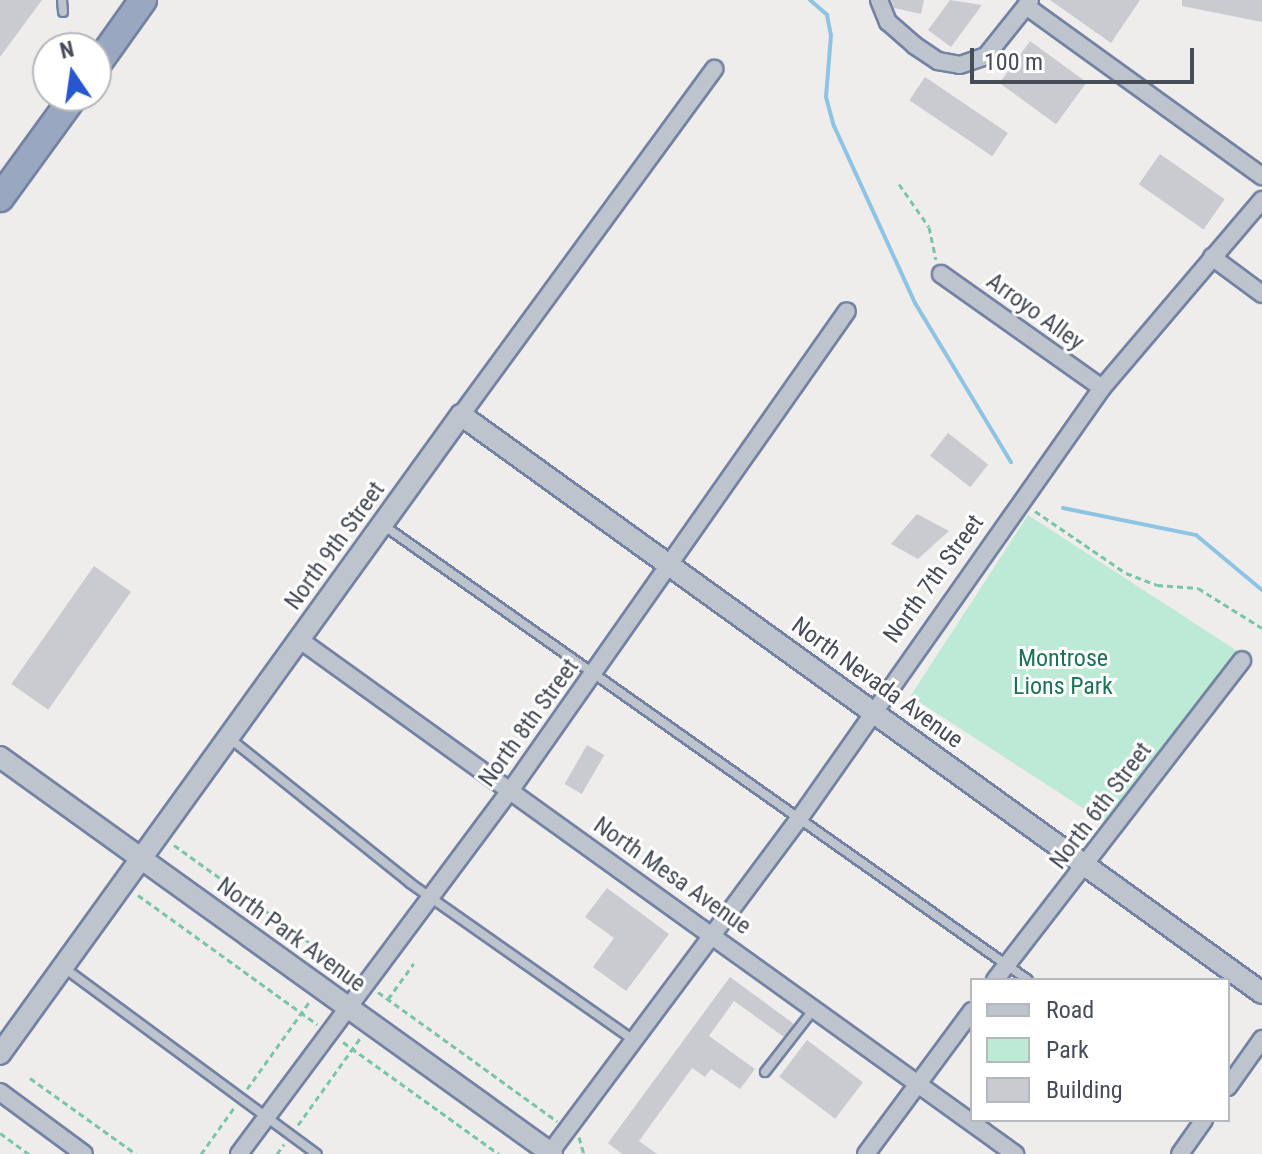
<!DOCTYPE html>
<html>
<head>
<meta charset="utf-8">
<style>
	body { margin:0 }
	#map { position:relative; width:1262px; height:1154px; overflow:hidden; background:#efecec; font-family:"Roboto Condensed",sans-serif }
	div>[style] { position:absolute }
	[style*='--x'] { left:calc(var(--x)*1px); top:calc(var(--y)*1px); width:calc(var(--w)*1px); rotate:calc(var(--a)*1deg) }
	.green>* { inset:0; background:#bdead5; transform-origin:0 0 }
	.stream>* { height:4px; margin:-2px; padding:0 2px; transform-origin:2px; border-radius:2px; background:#8dc4e4 }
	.building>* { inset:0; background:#cacad1; transform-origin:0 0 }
	.path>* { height:3px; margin-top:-1.5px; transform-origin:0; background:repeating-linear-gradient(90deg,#78c5ab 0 6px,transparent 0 10px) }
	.roads { filter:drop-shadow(2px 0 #7382a3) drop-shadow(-2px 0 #7382a3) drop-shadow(0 2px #7382a3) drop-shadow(0 -2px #7382a3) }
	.service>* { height:8px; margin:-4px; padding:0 4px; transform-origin:4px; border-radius:4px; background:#bec4cd }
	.minor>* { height:16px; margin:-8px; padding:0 8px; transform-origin:8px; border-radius:8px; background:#bec4cd }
	.tertiary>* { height:20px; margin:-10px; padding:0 10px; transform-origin:10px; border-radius:10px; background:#bec4cd }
	.trunk>* { height:26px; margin:-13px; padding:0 13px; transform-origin:13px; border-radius:13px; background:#9aa7c0 }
	span { translate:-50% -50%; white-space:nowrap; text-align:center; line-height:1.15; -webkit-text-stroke:6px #fff; paint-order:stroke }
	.street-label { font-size:24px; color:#464d58 }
	.park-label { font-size:24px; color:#1d7255 }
	.legend { position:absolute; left:970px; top:978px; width:260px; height:144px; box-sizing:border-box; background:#fff; border:2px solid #b5b8bc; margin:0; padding:10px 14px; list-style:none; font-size:24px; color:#464d58 }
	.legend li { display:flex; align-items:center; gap:16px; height:40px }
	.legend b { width:40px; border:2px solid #b5b8bc }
	.north { position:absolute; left:32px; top:32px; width:80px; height:80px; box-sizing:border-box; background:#fff; border:2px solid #b5b8bc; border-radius:50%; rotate:347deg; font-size:22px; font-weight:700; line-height:32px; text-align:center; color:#464d58 }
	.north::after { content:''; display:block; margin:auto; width:28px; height:36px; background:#2756ce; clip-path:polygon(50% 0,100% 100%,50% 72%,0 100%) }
	.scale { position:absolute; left:970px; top:48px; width:224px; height:36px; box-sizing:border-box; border:4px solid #464d58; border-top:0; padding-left:10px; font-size:24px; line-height:28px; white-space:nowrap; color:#464d58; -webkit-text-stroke:6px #fff; paint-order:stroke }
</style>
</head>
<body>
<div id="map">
	<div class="green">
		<div style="left:1028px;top:515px;width:250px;height:216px;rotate:33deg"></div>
	</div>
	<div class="stream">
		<div style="--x:810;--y:0;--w:23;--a:41"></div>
		<div style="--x:827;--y:15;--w:20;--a:79"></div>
		<div style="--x:831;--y:35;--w:62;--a:94.6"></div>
		<div style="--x:826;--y:97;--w:30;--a:75"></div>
		<div style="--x:834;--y:126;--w:195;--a:65.4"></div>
		<div style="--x:915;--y:303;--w:186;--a:58.9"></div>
		<div style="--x:1063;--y:508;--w:136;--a:11.5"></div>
		<div style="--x:1196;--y:535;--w:86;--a:39.8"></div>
	</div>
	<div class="building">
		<div style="clip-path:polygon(0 0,42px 0,0 57px)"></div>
		<div style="clip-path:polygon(891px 0,924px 0,921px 14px,894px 8px)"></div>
		<div style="clip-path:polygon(950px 0,982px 5px,951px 47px,928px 30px)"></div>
		<div style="clip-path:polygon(1050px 0,1140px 0,1111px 43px)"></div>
		<div style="clip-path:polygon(1182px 0,1262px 0,1262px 22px,1182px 6px)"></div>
		<div style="left:1030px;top:41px;width:70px;height:52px;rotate:36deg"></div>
		<div style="left:925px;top:77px;width:100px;height:28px;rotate:34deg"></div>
		<div style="left:1160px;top:154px;width:79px;height:37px;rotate:35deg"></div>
		<div style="left:948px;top:433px;width:51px;height:29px;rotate:38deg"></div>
		<div style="clip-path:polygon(917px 514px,949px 531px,918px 559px,891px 544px)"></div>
		<div style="left:94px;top:566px;width:45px;height:144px;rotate:35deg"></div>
		<div style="left:587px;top:745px;width:20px;height:45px;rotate:30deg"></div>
		<div style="clip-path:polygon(607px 888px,669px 934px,626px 991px,593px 967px,614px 938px,585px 917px)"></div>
		<div style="clip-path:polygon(730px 977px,794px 1024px,784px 1037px,734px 1001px,709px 1036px,755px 1069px,740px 1089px,711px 1069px,705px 1077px,692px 1068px,639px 1141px,657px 1154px,622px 1154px,608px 1143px)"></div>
		<div style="left:807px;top:1040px;width:70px;height:46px;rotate:37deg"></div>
	</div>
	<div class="path">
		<div style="--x:899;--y:184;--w:52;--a:55.1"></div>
		<div style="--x:929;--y:227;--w:33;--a:78"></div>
		<div style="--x:1035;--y:511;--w:110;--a:34.3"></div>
		<div style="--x:1126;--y:573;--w:33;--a:21"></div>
		<div style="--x:1157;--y:585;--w:41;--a:4.2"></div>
		<div style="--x:1198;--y:588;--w:75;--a:32"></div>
		<div style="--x:174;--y:845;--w:224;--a:35.7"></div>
		<div style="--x:138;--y:895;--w:221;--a:35.8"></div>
		<div style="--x:378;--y:992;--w:221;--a:35.8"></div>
		<div style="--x:388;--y:999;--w:44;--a:-54.2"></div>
		<div style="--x:343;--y:1042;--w:192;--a:35.7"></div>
		<div style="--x:30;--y:1078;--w:130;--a:35.6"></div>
		<div style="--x:247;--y:1089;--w:108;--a:-54.4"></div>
		<div style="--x:298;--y:1125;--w:108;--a:-54.4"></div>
		<div style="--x:0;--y:1133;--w:36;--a:36"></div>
		<div style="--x:579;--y:1137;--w:18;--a:74"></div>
		<div style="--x:201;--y:1154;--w:60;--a:-54.5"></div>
		<div style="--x:277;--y:1154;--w:12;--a:-55"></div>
	</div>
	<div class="roads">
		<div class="service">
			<div style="--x:62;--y:0;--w:12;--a:85"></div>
			<div style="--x:383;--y:525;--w:789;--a:35.2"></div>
			<div style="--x:228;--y:737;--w:233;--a:38.7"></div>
			<div style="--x:410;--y:883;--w:273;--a:35.1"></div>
			<div style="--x:63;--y:967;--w:315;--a:36.4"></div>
			<div style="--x:765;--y:1072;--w:80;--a:-52.1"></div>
		</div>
		<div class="minor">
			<div style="--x:879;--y:0;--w:24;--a:68"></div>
			<div style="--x:888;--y:22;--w:35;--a:41"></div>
			<div style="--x:914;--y:45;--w:29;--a:34"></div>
			<div style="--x:938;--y:61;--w:22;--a:10"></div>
			<div style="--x:960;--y:65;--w:28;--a:-19"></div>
			<div style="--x:986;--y:56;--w:64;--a:-51.3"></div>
			<div style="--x:1030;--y:0;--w:7;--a:124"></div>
			<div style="--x:1026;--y:6;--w:291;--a:35.8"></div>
			<div style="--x:1212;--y:257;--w:62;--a:36.5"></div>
			<div style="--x:941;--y:274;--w:197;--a:35.3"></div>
			<div style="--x:461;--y:415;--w:429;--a:-53.8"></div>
			<div style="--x:300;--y:640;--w:881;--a:35.71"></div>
			<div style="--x:995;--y:980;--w:404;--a:-52.3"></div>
			<div style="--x:1228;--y:1087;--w:59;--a:-54.7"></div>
			<div style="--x:0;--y:1092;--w:104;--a:36.4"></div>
			<div style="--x:239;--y:1154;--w:453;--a:-53.3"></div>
			<div style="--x:510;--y:791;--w:586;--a:-54.93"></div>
			<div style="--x:549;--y:1154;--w:418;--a:-53.3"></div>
			<div style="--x:799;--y:819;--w:527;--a:-54.89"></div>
			<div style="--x:1102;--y:388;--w:247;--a:-49.6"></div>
			<div style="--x:866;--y:1154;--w:178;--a:-53.5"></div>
			<div style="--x:1180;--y:1154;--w:42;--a:-54.8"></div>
		</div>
		<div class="tertiary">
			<div style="--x:0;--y:757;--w:680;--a:35.72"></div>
			<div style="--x:0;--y:1054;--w:788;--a:-54.19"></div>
			<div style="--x:461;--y:415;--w:988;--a:35.81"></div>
		</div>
		<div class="trunk">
			<div style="--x:96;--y:66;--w:81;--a:-54.5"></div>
			<div style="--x:0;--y:198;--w:126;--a:-54"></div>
		</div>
	</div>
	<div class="street-label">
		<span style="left:1035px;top:312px;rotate:36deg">Arroyo Alley</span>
		<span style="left:335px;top:546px;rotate:-54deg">North 9th Street</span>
		<span style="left:934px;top:579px;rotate:-54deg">North 7th Street</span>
		<span style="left:877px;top:683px;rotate:36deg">North Nevada Avenue</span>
		<span style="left:529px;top:723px;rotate:-54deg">North 8th Street</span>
		<span style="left:1101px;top:806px;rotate:-53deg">North 6th Street</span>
		<span style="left:672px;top:876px;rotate:35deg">North Mesa Avenue</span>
		<span style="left:291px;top:935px;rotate:36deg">North Park Avenue</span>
	</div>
	<div class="park-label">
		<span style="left:1063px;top:673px">Montrose<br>Lions Park</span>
	</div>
	<ul class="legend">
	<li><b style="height:10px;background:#bec4cd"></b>Road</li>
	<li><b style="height:22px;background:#bdead5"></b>Park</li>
	<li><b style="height:22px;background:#cacad1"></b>Building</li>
	</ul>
	<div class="north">N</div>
	<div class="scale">100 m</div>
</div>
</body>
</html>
